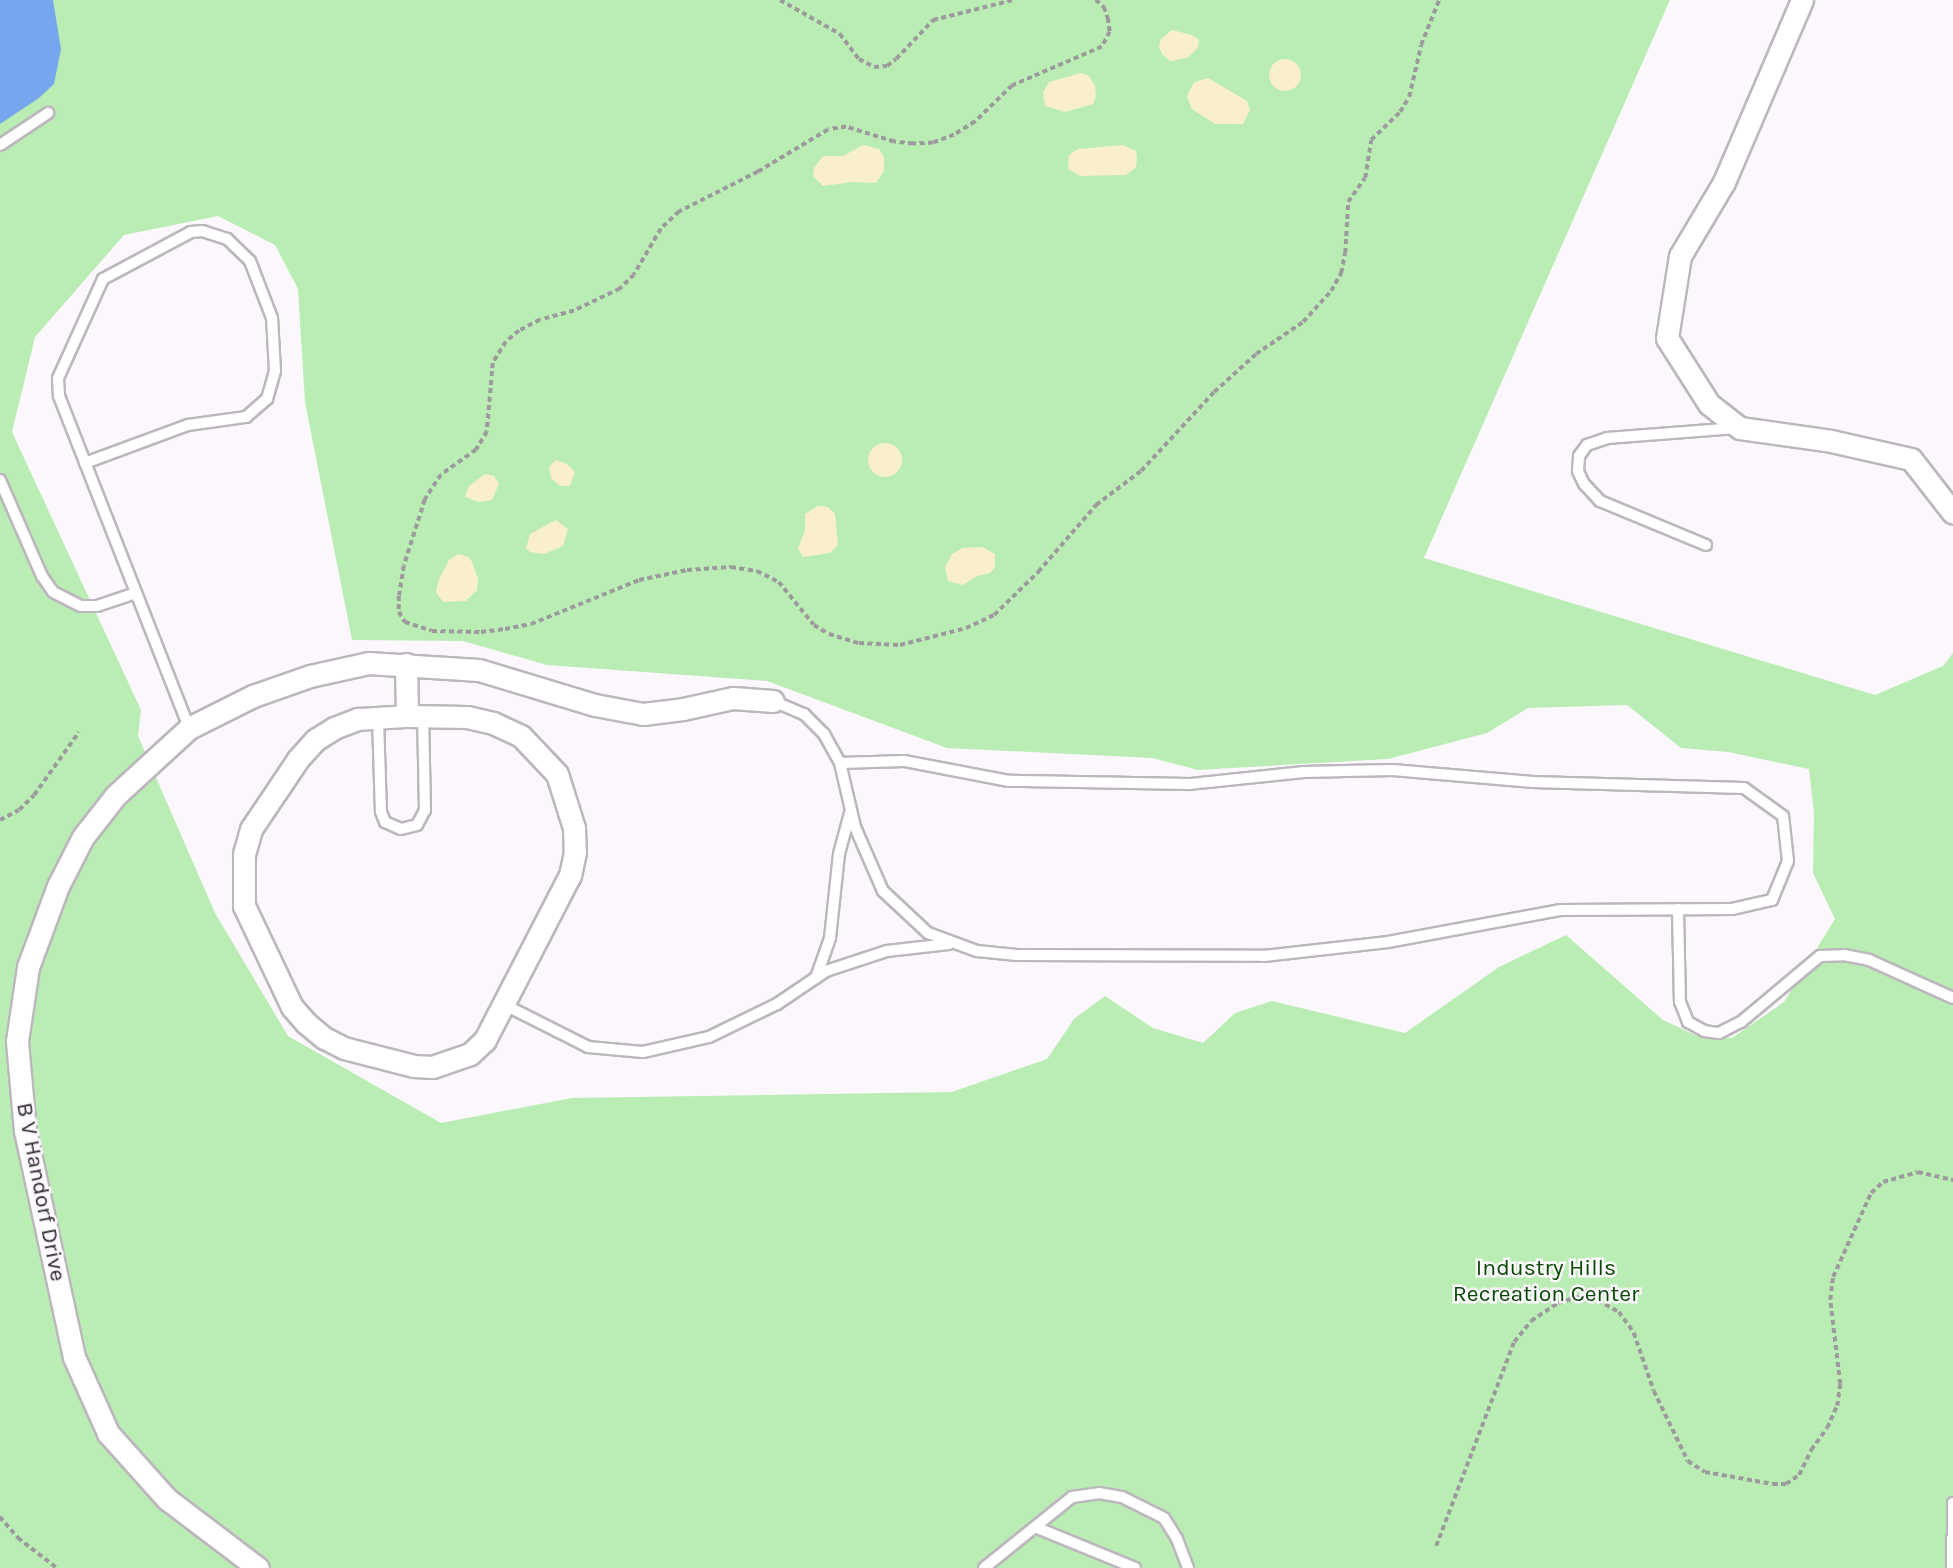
<!DOCTYPE html>
<html>
<head>
<meta charset="utf-8">
<style>
	body { margin:0 }
	#map { position:relative; width:1953px; height:1568px; overflow:hidden; background:#fcf7fd; font-family:Karla,sans-serif }
	div>[style] { position:absolute }
	[style*='--x'] { left:calc(var(--x)*1px); top:calc(var(--y)*1px); width:calc(var(--w)*1px); rotate:calc(var(--a)*1deg) }
	.green>* { inset:0; background:#baedb3 }
	.sand>* { inset:0; background:#f9efca }
	.round { border-radius:50% }
	.water>* { inset:0; background:#76a7ee }
	.path>* { height:3.5px; margin-top:-1.75px; transform-origin:0; background:repeating-linear-gradient(90deg,#9d9a9e 0 5px,transparent 0 8.5px) }
	.roads { filter:drop-shadow(2px 0 #bbb7bc) drop-shadow(-2px 0 #bbb7bc) drop-shadow(0 2px #bbb7bc) drop-shadow(0 -2px #bbb7bc) }
	.lane>* { height:10px; margin:-5px; padding:0 5px; transform-origin:5px; border-radius:5px; background:#fff }
	.street>* { height:21px; margin:-10.5px; padding:0 10.5px; transform-origin:10.5px; border-radius:10.5px; background:#fff }
	span { translate:-50% -50%; white-space:nowrap; text-align:center; line-height:1.15; -webkit-text-stroke:5px #fcf7fd; paint-order:stroke }
	.street-label { font-size:23px; color:#2f2d30 }
	.park-label { font-size:23px; color:#074a01 }
</style>
</head>
<body>
<div id="map">
	<div class="green">
		<div style="clip-path:polygon(evenodd,0 0,1670px 0,1424px 558px,1875px 695px,1943px 666px,1953px 653px,1953px 1568px,0 1568px,0 0,218px 216px,275px 245px,298px 289px,305px 402px,352px 640px,463px 641px,547px 665px,767px 681px,947px 748px,1152px 758px,1198px 770px,1388px 759px,1487px 733px,1528px 708px,1627px 705px,1681px 748px,1728px 752px,1809px 769px,1814px 813px,1813px 873px,1835px 919px,1784px 1002px,1732px 1038px,1697px 1036px,1663px 1020px,1566px 935px,1499px 967px,1405px 1033px,1272px 1001px,1235px 1013px,1203px 1043px,1153px 1028px,1105px 996px,1074px 1019px,1047px 1059px,952px 1092px,572px 1098px,441px 1123px,288px 1036px,215px 913px,138px 736px,141px 710px,12px 432px,35px 337px,124px 235px,218px 216px)"></div>
	</div>
	<div class="sand">
		<div style="clip-path:polygon(1172px 30px,1192px 35px,1199px 40px,1198px 48px,1187px 58px,1170px 61px,1162px 54px,1159px 47px,1161px 39px)"></div>
		<div class="round" style="left:1269px;top:59px;width:32px;height:32px"></div>
		<div style="clip-path:polygon(1081px 73px,1089px 76px,1095px 86px,1096px 96px,1093px 104px,1065px 112px,1045px 106px,1043px 93px,1049px 82px)"></div>
		<div style="clip-path:polygon(1208px 78px,1247px 101px,1250px 110px,1243px 124px,1215px 124px,1192px 109px,1187px 97px,1189px 91px,1195px 82px)"></div>
		<div style="clip-path:polygon(863px 145px,879px 149px,884px 157px,884px 171px,876px 183px,852px 182px,823px 186px,813px 176px,814px 168px,823px 156px,843px 156px)"></div>
		<div style="clip-path:polygon(1123px 145px,1136px 151px,1137px 158px,1136px 167px,1126px 175px,1081px 176px,1068px 169px,1069px 155px,1078px 149px)"></div>
		<div class="round" style="left:868px;top:443px;width:34px;height:34px"></div>
		<div style="clip-path:polygon(556px 460px,567px 464px,575px 472px,570px 486px,560px 486px,551px 478px,549px 467px)"></div>
		<div style="clip-path:polygon(485px 474px,494px 476px,499px 484px,492px 500px,479px 502px,465px 497px,469px 486px)"></div>
		<div style="clip-path:polygon(818px 506px,828px 507px,835px 514px,838px 545px,830px 553px,803px 557px,798px 548px,805px 531px,805px 514px)"></div>
		<div style="clip-path:polygon(556px 520px,568px 529px,563px 546px,544px 554px,530px 552px,526px 548px,530px 534px)"></div>
		<div style="clip-path:polygon(982px 547px,995px 554px,995px 567px,990px 573px,977px 576px,963px 585px,948px 581px,945px 567px,952px 554px,963px 548px)"></div>
		<div style="clip-path:polygon(458px 554px,469px 557px,472px 562px,478px 579px,477px 590px,466px 601px,443px 602px,436px 592px,439px 579px,449px 560px)"></div>
	</div>
	<div class="water">
		<div style="clip-path:polygon(0 0,53px 0,61px 49px,54px 84px,39px 98px,0 124px)"></div>
	</div>
	<div class="path">
		<div style="--x:780;--y:0;--w:69;--a:29.5"></div>
		<div style="--x:840;--y:34;--w:31;--a:53"></div>
		<div style="--x:859;--y:59;--w:17;--a:28"></div>
		<div style="--x:874;--y:67;--w:13;--a:-4"></div>
		<div style="--x:887;--y:66;--w:11;--a:-38"></div>
		<div style="--x:896;--y:59;--w:54;--a:-46.5"></div>
		<div style="--x:933;--y:20;--w:82;--a:-14"></div>
		<div style="--x:1096;--y:0;--w:11;--a:41"></div>
		<div style="--x:1104;--y:7;--w:12;--a:70"></div>
		<div style="--x:1108;--y:18;--w:14;--a:82"></div>
		<div style="--x:1110;--y:32;--w:17;--a:118"></div>
		<div style="--x:1102;--y:47;--w:98;--a:156.6"></div>
		<div style="--x:1012;--y:86;--w:52;--a:135.8"></div>
		<div style="--x:975;--y:122;--w:25;--a:148"></div>
		<div style="--x:954;--y:135;--w:22;--a:159"></div>
		<div style="--x:933;--y:143;--w:20;--a:177"></div>
		<div style="--x:913;--y:144;--w:19;--a:-174"></div>
		<div style="--x:894;--y:142;--w:50;--a:-162.6"></div>
		<div style="--x:846;--y:127;--w:18;--a:171"></div>
		<div style="--x:828;--y:130;--w:82;--a:149"></div>
		<div style="--x:758;--y:172;--w:89;--a:153.1"></div>
		<div style="--x:679;--y:212;--w:25;--a:137"></div>
		<div style="--x:661;--y:229;--w:53;--a:120.4"></div>
		<div style="--x:634;--y:275;--w:20;--a:135"></div>
		<div style="--x:620;--y:289;--w:51;--a:154.4"></div>
		<div style="--x:574;--y:311;--w:35;--a:165"></div>
		<div style="--x:540;--y:320;--w:24;--a:152"></div>
		<div style="--x:519;--y:331;--w:17;--a:140"></div>
		<div style="--x:506;--y:342;--w:25;--a:122"></div>
		<div style="--x:493;--y:363;--w:69;--a:95"></div>
		<div style="--x:487;--y:432;--w:21;--a:121"></div>
		<div style="--x:476;--y:450;--w:43;--a:144.5"></div>
		<div style="--x:441;--y:475;--w:30;--a:123"></div>
		<div style="--x:425;--y:500;--w:69;--a:107.7"></div>
		<div style="--x:404;--y:566;--w:30;--a:99"></div>
		<div style="--x:399;--y:596;--w:16;--a:90"></div>
		<div style="--x:399;--y:612;--w:12;--a:59"></div>
		<div style="--x:405;--y:622;--w:28;--a:18"></div>
		<div style="--x:432;--y:631;--w:49;--a:1.2"></div>
		<div style="--x:481;--y:632;--w:24;--a:-7"></div>
		<div style="--x:505;--y:629;--w:26;--a:-11"></div>
		<div style="--x:531;--y:624;--w:117;--a:-22.2"></div>
		<div style="--x:639;--y:580;--w:49;--a:-11.8"></div>
		<div style="--x:687;--y:570;--w:44;--a:-3.9"></div>
		<div style="--x:731;--y:567;--w:26;--a:9"></div>
		<div style="--x:757;--y:571;--w:25;--a:27"></div>
		<div style="--x:779;--y:582;--w:55;--a:50.9"></div>
		<div style="--x:814;--y:625;--w:17;--a:31"></div>
		<div style="--x:829;--y:634;--w:31;--a:17"></div>
		<div style="--x:859;--y:643;--w:41;--a:2.8"></div>
		<div style="--x:900;--y:645;--w:68;--a:-14.4"></div>
		<div style="--x:966;--y:628;--w:31;--a:-25"></div>
		<div style="--x:994;--y:615;--w:62;--a:-44.3"></div>
		<div style="--x:1038;--y:572;--w:89;--a:-49.1"></div>
		<div style="--x:1096;--y:505;--w:56;--a:-37.1"></div>
		<div style="--x:1141;--y:471;--w:108;--a:-47.3"></div>
		<div style="--x:1214;--y:392;--w:57;--a:-42.1"></div>
		<div style="--x:1256;--y:354;--w:57;--a:-34.2"></div>
		<div style="--x:1303;--y:322;--w:42;--a:-47.9"></div>
		<div style="--x:1331;--y:291;--w:21;--a:-61"></div>
		<div style="--x:1341;--y:273;--w:20;--a:-79"></div>
		<div style="--x:1345;--y:253;--w:51;--a:-86.6"></div>
		<div style="--x:1348;--y:202;--w:29;--a:-55"></div>
		<div style="--x:1365;--y:178;--w:38;--a:-81"></div>
		<div style="--x:1371;--y:140;--w:40;--a:-44"></div>
		<div style="--x:1400;--y:112;--w:17;--a:-59"></div>
		<div style="--x:1409;--y:97;--w:53;--a:-77"></div>
		<div style="--x:1421;--y:45;--w:48;--a:-68.2"></div>
		<div style="--x:0;--y:820;--w:21;--a:-28"></div>
		<div style="--x:19;--y:810;--w:21;--a:-45"></div>
		<div style="--x:34;--y:795;--w:77;--a:-54.5"></div>
		<div style="--x:0;--y:1517;--w:28;--a:49"></div>
		<div style="--x:18;--y:1538;--w:49;--a:37.6"></div>
		<div style="--x:1436;--y:1546;--w:218;--a:-69.1"></div>
		<div style="--x:1514;--y:1342;--w:27;--a:-51"></div>
		<div style="--x:1531;--y:1321;--w:32;--a:-34"></div>
		<div style="--x:1558;--y:1303;--w:21;--a:-17"></div>
		<div style="--x:1578;--y:1297;--w:20;--a:9"></div>
		<div style="--x:1598;--y:1300;--w:24;--a:30"></div>
		<div style="--x:1619;--y:1312;--w:26;--a:54"></div>
		<div style="--x:1634;--y:1333;--w:61;--a:71"></div>
		<div style="--x:1654;--y:1391;--w:78;--a:64.1"></div>
		<div style="--x:1688;--y:1461;--w:20;--a:33"></div>
		<div style="--x:1705;--y:1472;--w:69;--a:10"></div>
		<div style="--x:1773;--y:1484;--w:13;--a:0"></div>
		<div style="--x:1786;--y:1484;--w:16;--a:-35"></div>
		<div style="--x:1799;--y:1475;--w:28;--a:-64"></div>
		<div style="--x:1811;--y:1450;--w:27;--a:-54"></div>
		<div style="--x:1827;--y:1428;--w:24;--a:-66"></div>
		<div style="--x:1837;--y:1406;--w:22;--a:-82"></div>
		<div style="--x:1840;--y:1384;--w:85;--a:-96.8"></div>
		<div style="--x:1830;--y:1300;--w:23;--a:-83"></div>
		<div style="--x:1833;--y:1277;--w:92;--a:-65.7"></div>
		<div style="--x:1871;--y:1193;--w:16;--a:-43"></div>
		<div style="--x:1883;--y:1182;--w:36;--a:-16"></div>
		<div style="--x:1918;--y:1172;--w:36;--a:13"></div>
	</div>
	<div class="roads">
		<div class="lane">
			<div style="--x:0;--y:145;--w:58;--a:-33.7"></div>
			<div style="--x:85;--y:463;--w:110;--a:-20.3"></div>
			<div style="--x:188;--y:425;--w:59;--a:-7.9"></div>
			<div style="--x:246;--y:417;--w:28;--a:-41"></div>
			<div style="--x:267;--y:399;--w:29;--a:-74"></div>
			<div style="--x:275;--y:371;--w:53;--a:-93.2"></div>
			<div style="--x:272;--y:318;--w:61;--a:-111.1"></div>
			<div style="--x:250;--y:261;--w:32;--a:-136"></div>
			<div style="--x:227;--y:239;--w:26;--a:-162"></div>
			<div style="--x:202;--y:231;--w:11;--a:175"></div>
			<div style="--x:191;--y:232;--w:100;--a:151.9"></div>
			<div style="--x:103;--y:279;--w:109;--a:114.4"></div>
			<div style="--x:58;--y:378;--w:18;--a:87"></div>
			<div style="--x:59;--y:396;--w:357;--a:68.6"></div>
			<div style="--x:0;--y:480;--w:105;--a:66.4"></div>
			<div style="--x:42;--y:576;--w:19;--a:55"></div>
			<div style="--x:53;--y:592;--w:31;--a:27"></div>
			<div style="--x:81;--y:606;--w:16;--a:0"></div>
			<div style="--x:97;--y:606;--w:41;--a:-18.4"></div>
			<div style="--x:1706;--y:545;--w:115;--a:-157.5"></div>
			<div style="--x:1600;--y:501;--w:23;--a:-133"></div>
			<div style="--x:1584;--y:484;--w:14;--a:-115"></div>
			<div style="--x:1578;--y:471;--w:15;--a:-86"></div>
			<div style="--x:1579;--y:456;--w:14;--a:-54"></div>
			<div style="--x:1587;--y:445;--w:21;--a:-19"></div>
			<div style="--x:1607;--y:438;--w:130;--a:-4.4"></div>
			<div style="--x:773;--y:701;--w:34;--a:23"></div>
			<div style="--x:804;--y:714;--w:28;--a:45"></div>
			<div style="--x:824;--y:734;--w:33;--a:61"></div>
			<div style="--x:840;--y:763;--w:66;--a:76.8"></div>
			<div style="--x:855;--y:827;--w:70;--a:66.4"></div>
			<div style="--x:883;--y:891;--w:62;--a:43"></div>
			<div style="--x:928;--y:933;--w:52;--a:20.2"></div>
			<div style="--x:977;--y:951;--w:40;--a:5.7"></div>
			<div style="--x:1017;--y:955;--w:247;--a:0.2"></div>
			<div style="--x:1264;--y:956;--w:125;--a:-6.4"></div>
			<div style="--x:1388;--y:942;--w:176;--a:-10.5"></div>
			<div style="--x:1561;--y:910;--w:171;--a:-0.3"></div>
			<div style="--x:1732;--y:909;--w:41;--a:-12.7"></div>
			<div style="--x:1772;--y:900;--w:42;--a:-67.7"></div>
			<div style="--x:1788;--y:861;--w:45;--a:-96.3"></div>
			<div style="--x:1783;--y:816;--w:48;--a:-144.3"></div>
			<div style="--x:1744;--y:788;--w:211;--a:-178.4"></div>
			<div style="--x:1533;--y:782;--w:141;--a:-175.1"></div>
			<div style="--x:1393;--y:770;--w:89;--a:178.7"></div>
			<div style="--x:1304;--y:772;--w:116;--a:174"></div>
			<div style="--x:1189;--y:784;--w:180;--a:-179"></div>
			<div style="--x:1009;--y:781;--w:107;--a:-169.2"></div>
			<div style="--x:904;--y:761;--w:64;--a:178.2"></div>
			<div style="--x:378;--y:718;--w:94;--a:88.2"></div>
			<div style="--x:381;--y:812;--w:11;--a:68"></div>
			<div style="--x:385;--y:822;--w:17;--a:24"></div>
			<div style="--x:401;--y:829;--w:16;--a:-14"></div>
			<div style="--x:417;--y:825;--w:17;--a:-62"></div>
			<div style="--x:425;--y:810;--w:94;--a:-91.2"></div>
			<div style="--x:1678;--y:909;--w:93;--a:88.8"></div>
			<div style="--x:1680;--y:1002;--w:22;--a:68"></div>
			<div style="--x:1688;--y:1022;--w:18;--a:29"></div>
			<div style="--x:1704;--y:1031;--w:15;--a:8"></div>
			<div style="--x:1719;--y:1033;--w:25;--a:-27"></div>
			<div style="--x:1741;--y:1022;--w:103;--a:-39.9"></div>
			<div style="--x:1820;--y:956;--w:24;--a:-2"></div>
			<div style="--x:1844;--y:955;--w:25;--a:11"></div>
			<div style="--x:1869;--y:960;--w:92;--a:24.3"></div>
			<div style="--x:816;--y:978;--w:42;--a:-70.7"></div>
			<div style="--x:830;--y:938;--w:84;--a:-83.9"></div>
			<div style="--x:839;--y:854;--w:42;--a:-75"></div>
			<div style="--x:503;--y:1004;--w:95;--a:26.8"></div>
			<div style="--x:588;--y:1047;--w:55;--a:5.2"></div>
			<div style="--x:643;--y:1052;--w:68;--a:-12.8"></div>
			<div style="--x:709;--y:1037;--w:76;--a:-25.9"></div>
			<div style="--x:777;--y:1004;--w:59;--a:-34"></div>
			<div style="--x:826;--y:971;--w:64;--a:-18.2"></div>
			<div style="--x:887;--y:951;--w:62;--a:-6.4"></div>
			<div style="--x:1035;--y:1527;--w:108;--a:22.3"></div>
			<div style="--x:984;--y:1568;--w:113;--a:-38.9"></div>
			<div style="--x:1072;--y:1497;--w:27;--a:-8"></div>
			<div style="--x:1099;--y:1493;--w:23;--a:10"></div>
			<div style="--x:1122;--y:1497;--w:47;--a:26.6"></div>
			<div style="--x:1164;--y:1518;--w:25;--a:58"></div>
			<div style="--x:1177;--y:1539;--w:31;--a:69"></div>
			<div style="--x:1952;--y:1568;--w:65;--a:-89.1"></div>
		</div>
		<div class="street">
			<div style="--x:1802;--y:0;--w:198;--a:113.2"></div>
			<div style="--x:1724;--y:182;--w:86;--a:120.7"></div>
			<div style="--x:1680;--y:256;--w:83;--a:99"></div>
			<div style="--x:1667;--y:338;--w:78;--a:57.5"></div>
			<div style="--x:1709;--y:404;--w:39;--a:38"></div>
			<div style="--x:1740;--y:428;--w:92;--a:8.1"></div>
			<div style="--x:1831;--y:441;--w:82;--a:12.7"></div>
			<div style="--x:1911;--y:459;--w:68;--a:52.1"></div>
			<div style="--x:406;--y:664;--w:52;--a:88.9"></div>
			<div style="--x:407;--y:716;--w:60;--a:1"></div>
			<div style="--x:467;--y:717;--w:27;--a:13"></div>
			<div style="--x:493;--y:723;--w:31;--a:25"></div>
			<div style="--x:521;--y:736;--w:52;--a:46.5"></div>
			<div style="--x:557;--y:774;--w:57;--a:72.5"></div>
			<div style="--x:574;--y:828;--w:24;--a:88"></div>
			<div style="--x:575;--y:852;--w:24;--a:102"></div>
			<div style="--x:570;--y:875;--w:186;--a:117.3"></div>
			<div style="--x:485;--y:1040;--w:21;--a:137"></div>
			<div style="--x:470;--y:1054;--w:39;--a:161"></div>
			<div style="--x:433;--y:1067;--w:19;--a:-177"></div>
			<div style="--x:414;--y:1066;--w:72;--a:-165.6"></div>
			<div style="--x:344;--y:1048;--w:22;--a:-153"></div>
			<div style="--x:324;--y:1038;--w:23;--a:-140"></div>
			<div style="--x:306;--y:1023;--w:21;--a:-131"></div>
			<div style="--x:292;--y:1007;--w:112;--a:-115.4"></div>
			<div style="--x:244;--y:906;--w:52;--a:-90"></div>
			<div style="--x:244;--y:854;--w:26;--a:-74"></div>
			<div style="--x:251;--y:829;--w:84;--a:-56.1"></div>
			<div style="--x:298;--y:759;--w:25;--a:-48"></div>
			<div style="--x:315;--y:740;--w:22;--a:-32"></div>
			<div style="--x:334;--y:728;--w:26;--a:-21"></div>
			<div style="--x:358;--y:719;--w:49;--a:-3.5"></div>
			<div style="--x:258;--y:1568;--w:114;--a:-142.8"></div>
			<div style="--x:167;--y:1499;--w:89;--a:-131.8"></div>
			<div style="--x:108;--y:1433;--w:83;--a:-114.1"></div>
			<div style="--x:74;--y:1357;--w:231;--a:-102.2"></div>
			<div style="--x:25;--y:1131;--w:90;--a:-95.1"></div>
			<div style="--x:17;--y:1041;--w:75;--a:-81.5"></div>
			<div style="--x:28;--y:967;--w:86;--a:-69.7"></div>
			<div style="--x:58;--y:886;--w:55;--a:-63"></div>
			<div style="--x:83;--y:837;--w:53;--a:-51.8"></div>
			<div style="--x:116;--y:795;--w:99;--a:-42.5"></div>
			<div style="--x:189;--y:728;--w:72;--a:-26.6"></div>
			<div style="--x:253;--y:696;--w:60;--a:-19.3"></div>
			<div style="--x:310;--y:676;--w:59;--a:-12.6"></div>
			<div style="--x:368;--y:663;--w:111;--a:3.6"></div>
			<div style="--x:479;--y:670;--w:121;--a:16.8"></div>
			<div style="--x:595;--y:705;--w:49;--a:10.6"></div>
			<div style="--x:643;--y:714;--w:40;--a:-7.1"></div>
			<div style="--x:683;--y:709;--w:51;--a:-12.4"></div>
			<div style="--x:733;--y:698;--w:40;--a:4.3"></div>
		</div>
	</div>
	<div class="street-label">
		<span style="left:41px;top:1192px;rotate:79deg">B V Handorf Drive</span>
	</div>
	<div class="park-label">
		<span style="left:1546px;top:1281px">Industry Hills<br>Recreation Center</span>
	</div>
</div>
</body>
</html>
